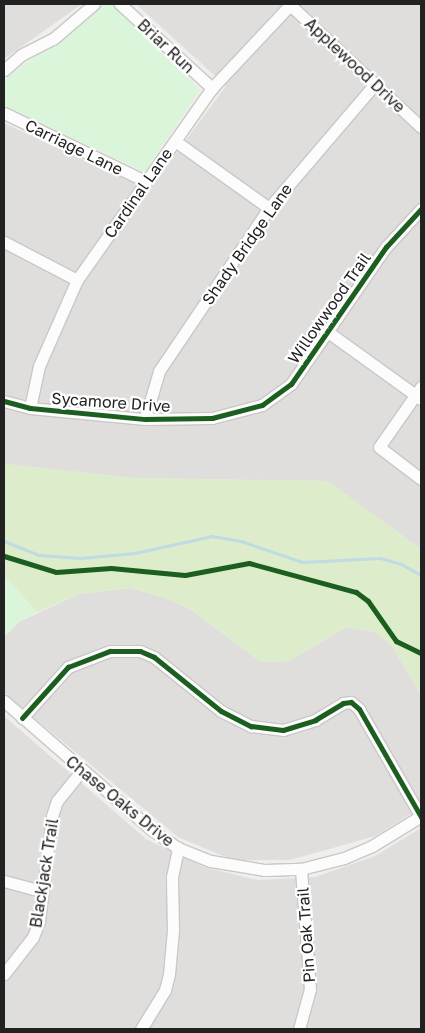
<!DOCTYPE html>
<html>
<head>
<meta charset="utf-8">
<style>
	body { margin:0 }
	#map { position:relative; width:425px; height:1033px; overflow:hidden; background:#f0eeeb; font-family:"Golos Text",sans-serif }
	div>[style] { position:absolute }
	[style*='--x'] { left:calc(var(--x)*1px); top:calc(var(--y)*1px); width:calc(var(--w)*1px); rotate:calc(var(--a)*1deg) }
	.residential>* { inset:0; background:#dfdedc }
	.grass>* { inset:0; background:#ddeccb }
	.park>* { inset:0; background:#daf5da }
	.stream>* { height:3px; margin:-1.5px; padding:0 1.5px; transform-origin:1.5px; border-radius:1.5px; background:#bfdbe3 }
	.roads { filter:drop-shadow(1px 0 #c9c8c7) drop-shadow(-1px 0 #c9c8c7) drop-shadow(0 1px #c9c8c7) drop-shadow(0 -1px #c9c8c7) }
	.street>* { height:11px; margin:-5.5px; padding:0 5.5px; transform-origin:5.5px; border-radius:5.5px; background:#fdfcfc }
	.cycleway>* { height:5px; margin:-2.5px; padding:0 2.5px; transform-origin:2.5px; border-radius:2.5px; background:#1b5e20 }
	span { translate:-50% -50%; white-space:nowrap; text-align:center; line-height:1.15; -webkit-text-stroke:4.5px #fff; paint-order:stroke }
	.street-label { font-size:16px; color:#222 }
	.frame { position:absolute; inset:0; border:5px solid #222; pointer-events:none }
</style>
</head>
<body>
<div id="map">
	<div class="residential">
		<div style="clip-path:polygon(4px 4px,82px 4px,4px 59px)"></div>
		<div style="clip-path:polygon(136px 4px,421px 4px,421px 549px,327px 481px,134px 478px,4px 464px,4px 123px,149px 190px,226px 86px)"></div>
		<div style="clip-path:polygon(130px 588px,166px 598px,191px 610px,261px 662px,289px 661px,347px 627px,375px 632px,392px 646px,421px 695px,421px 808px,375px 836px,290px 860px,233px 860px,178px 837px,4px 693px,4px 637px,19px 622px,79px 594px)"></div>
		<div style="clip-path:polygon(4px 716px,146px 839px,204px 867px,257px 880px,315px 877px,375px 856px,421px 828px,421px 1029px,4px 1029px)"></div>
	</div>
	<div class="grass">
		<div style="clip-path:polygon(4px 464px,134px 478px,328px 481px,421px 549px,421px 695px,392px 646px,375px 632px,347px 627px,289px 661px,261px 662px,191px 610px,166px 598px,130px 588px,79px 594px,37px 612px,4px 575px)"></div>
	</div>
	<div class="park">
		<div style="clip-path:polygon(105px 4px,111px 4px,200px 90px,145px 172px,4px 106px,4px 83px,9px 76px)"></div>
		<div style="clip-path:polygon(4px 575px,37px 612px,19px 622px,4px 637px)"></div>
	</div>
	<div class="stream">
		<div style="--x:4;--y:541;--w:38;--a:22"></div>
		<div style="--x:39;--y:555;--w:42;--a:4.1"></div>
		<div style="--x:81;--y:558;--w:54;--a:-5.3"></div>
		<div style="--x:135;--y:553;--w:79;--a:-12.4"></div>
		<div style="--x:212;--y:536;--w:29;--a:10"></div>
		<div style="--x:241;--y:541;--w:65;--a:19"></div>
		<div style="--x:302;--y:562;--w:78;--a:-2.9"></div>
		<div style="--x:380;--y:558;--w:22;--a:16"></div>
		<div style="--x:401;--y:564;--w:23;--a:29"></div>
	</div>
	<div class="roads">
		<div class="street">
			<div style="--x:120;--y:4;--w:125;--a:42.4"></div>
			<div style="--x:289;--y:4;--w:180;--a:43"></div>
			<div style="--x:4;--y:70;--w:23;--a:-41"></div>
			<div style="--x:21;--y:55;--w:36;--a:-27"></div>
			<div style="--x:53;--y:39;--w:54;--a:-40.5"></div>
			<div style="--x:4;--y:113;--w:157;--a:25.7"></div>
			<div style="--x:175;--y:141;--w:115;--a:35.5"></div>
			<div style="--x:4;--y:242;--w:82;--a:27.5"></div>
			<div style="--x:328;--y:332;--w:115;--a:35.8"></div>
			<div style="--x:421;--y:387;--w:73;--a:125"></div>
			<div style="--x:379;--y:447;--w:53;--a:37.3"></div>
			<div style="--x:4;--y:401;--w:27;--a:15"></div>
			<div style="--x:30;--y:408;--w:116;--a:5.5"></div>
			<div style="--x:145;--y:419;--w:67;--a:-0.9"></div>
			<div style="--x:212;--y:418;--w:52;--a:-14.6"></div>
			<div style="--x:262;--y:405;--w:36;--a:-36"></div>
			<div style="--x:291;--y:384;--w:167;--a:-55.3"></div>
			<div style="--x:386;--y:247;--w:52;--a:-47.4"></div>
			<div style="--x:30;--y:408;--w:43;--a:-77.9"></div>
			<div style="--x:39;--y:366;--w:94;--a:-66.2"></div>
			<div style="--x:77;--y:280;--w:235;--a:-54.9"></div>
			<div style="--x:212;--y:88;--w:114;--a:-46.8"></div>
			<div style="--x:145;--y:419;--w:50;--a:-73.7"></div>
			<div style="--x:159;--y:371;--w:197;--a:-56"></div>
			<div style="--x:269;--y:208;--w:163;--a:-49.5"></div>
			<div style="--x:4;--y:701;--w:196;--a:41.1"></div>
			<div style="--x:152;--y:830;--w:32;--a:35"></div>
			<div style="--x:178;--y:848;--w:35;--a:22"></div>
			<div style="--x:211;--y:861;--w:55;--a:9.5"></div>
			<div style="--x:265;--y:870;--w:36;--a:-2"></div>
			<div style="--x:301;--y:869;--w:44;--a:-14.3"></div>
			<div style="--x:344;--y:858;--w:30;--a:-23"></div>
			<div style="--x:372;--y:846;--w:57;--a:-31.5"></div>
			<div style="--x:22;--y:718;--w:69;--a:-48"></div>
			<div style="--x:68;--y:667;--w:45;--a:-20.9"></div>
			<div style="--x:110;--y:651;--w:30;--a:0"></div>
			<div style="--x:140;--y:651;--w:15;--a:23"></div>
			<div style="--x:154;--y:657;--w:86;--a:38.9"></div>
			<div style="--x:221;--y:711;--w:34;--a:27"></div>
			<div style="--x:251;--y:726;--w:32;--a:7"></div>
			<div style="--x:283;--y:730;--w:34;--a:-17"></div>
			<div style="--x:315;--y:720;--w:33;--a:-31"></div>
			<div style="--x:343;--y:703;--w:8;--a:-7"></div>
			<div style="--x:351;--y:702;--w:11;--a:41"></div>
			<div style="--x:359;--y:709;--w:125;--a:60.1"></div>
			<div style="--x:4;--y:881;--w:38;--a:15"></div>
			<div style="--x:4;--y:974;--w:47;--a:-51.9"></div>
			<div style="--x:33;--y:937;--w:17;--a:-69"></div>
			<div style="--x:39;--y:921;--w:106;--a:-82.9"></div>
			<div style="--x:52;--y:816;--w:16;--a:-72"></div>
			<div style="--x:57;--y:801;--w:38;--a:-51"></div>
			<div style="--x:141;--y:1029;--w:46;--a:-58.4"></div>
			<div style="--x:165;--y:990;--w:16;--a:-76"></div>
			<div style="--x:169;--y:974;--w:44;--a:-84.8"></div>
			<div style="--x:173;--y:930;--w:53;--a:-91.1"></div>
			<div style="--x:172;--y:877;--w:30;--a:-78"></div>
			<div style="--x:299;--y:1029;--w:41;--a:-74.6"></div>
			<div style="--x:310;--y:989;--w:120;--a:-94.3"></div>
		</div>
	</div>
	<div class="cycleway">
		<div style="--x:4;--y:401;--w:27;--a:15"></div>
		<div style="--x:30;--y:408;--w:116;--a:5.5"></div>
		<div style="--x:145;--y:419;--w:67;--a:-0.9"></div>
		<div style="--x:212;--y:418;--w:52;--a:-14.6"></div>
		<div style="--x:262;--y:405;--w:36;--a:-36"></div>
		<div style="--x:291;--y:384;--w:167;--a:-55.3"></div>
		<div style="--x:386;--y:247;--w:52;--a:-47.4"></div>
		<div style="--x:4;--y:556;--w:54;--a:17.1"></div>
		<div style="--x:56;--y:572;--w:55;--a:-4.2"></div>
		<div style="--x:111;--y:568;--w:74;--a:5.4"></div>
		<div style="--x:185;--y:575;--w:65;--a:-10.6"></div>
		<div style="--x:249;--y:563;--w:111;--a:15.2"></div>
		<div style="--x:356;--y:592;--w:15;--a:37"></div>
		<div style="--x:368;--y:601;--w:49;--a:55"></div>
		<div style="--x:396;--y:641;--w:28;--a:26"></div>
		<div style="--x:22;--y:718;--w:69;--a:-48"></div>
		<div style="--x:68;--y:667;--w:45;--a:-20.9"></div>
		<div style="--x:110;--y:651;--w:30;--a:0"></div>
		<div style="--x:140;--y:651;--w:15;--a:23"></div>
		<div style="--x:154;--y:657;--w:86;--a:38.9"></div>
		<div style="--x:221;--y:711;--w:34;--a:27"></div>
		<div style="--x:251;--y:726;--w:32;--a:7"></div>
		<div style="--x:283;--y:730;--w:34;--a:-17"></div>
		<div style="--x:315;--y:720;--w:33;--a:-31"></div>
		<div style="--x:343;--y:703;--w:8;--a:-7"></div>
		<div style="--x:351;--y:702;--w:11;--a:41"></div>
		<div style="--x:359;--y:709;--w:125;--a:60.1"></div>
	</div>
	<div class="street-label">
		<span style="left:166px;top:46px;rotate:43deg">Briar Run</span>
		<span style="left:355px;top:65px;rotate:43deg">Applewood Drive</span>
		<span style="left:74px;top:147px;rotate:26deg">Carriage Lane</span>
		<span style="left:138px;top:193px;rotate:-55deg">Cardinal Lane</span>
		<span style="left:247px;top:244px;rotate:-55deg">Shady Bridge Lane</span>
		<span style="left:329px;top:308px;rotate:-55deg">Willowwood Trail</span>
		<span style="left:111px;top:402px;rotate:4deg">Sycamore Drive</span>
		<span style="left:120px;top:801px;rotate:39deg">Chase Oaks Drive</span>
		<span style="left:44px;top:873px;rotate:-81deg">Blackjack Trail</span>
		<span style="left:306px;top:935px;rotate:-94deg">Pin Oak Trail</span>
	</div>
	<div class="frame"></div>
</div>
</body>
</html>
